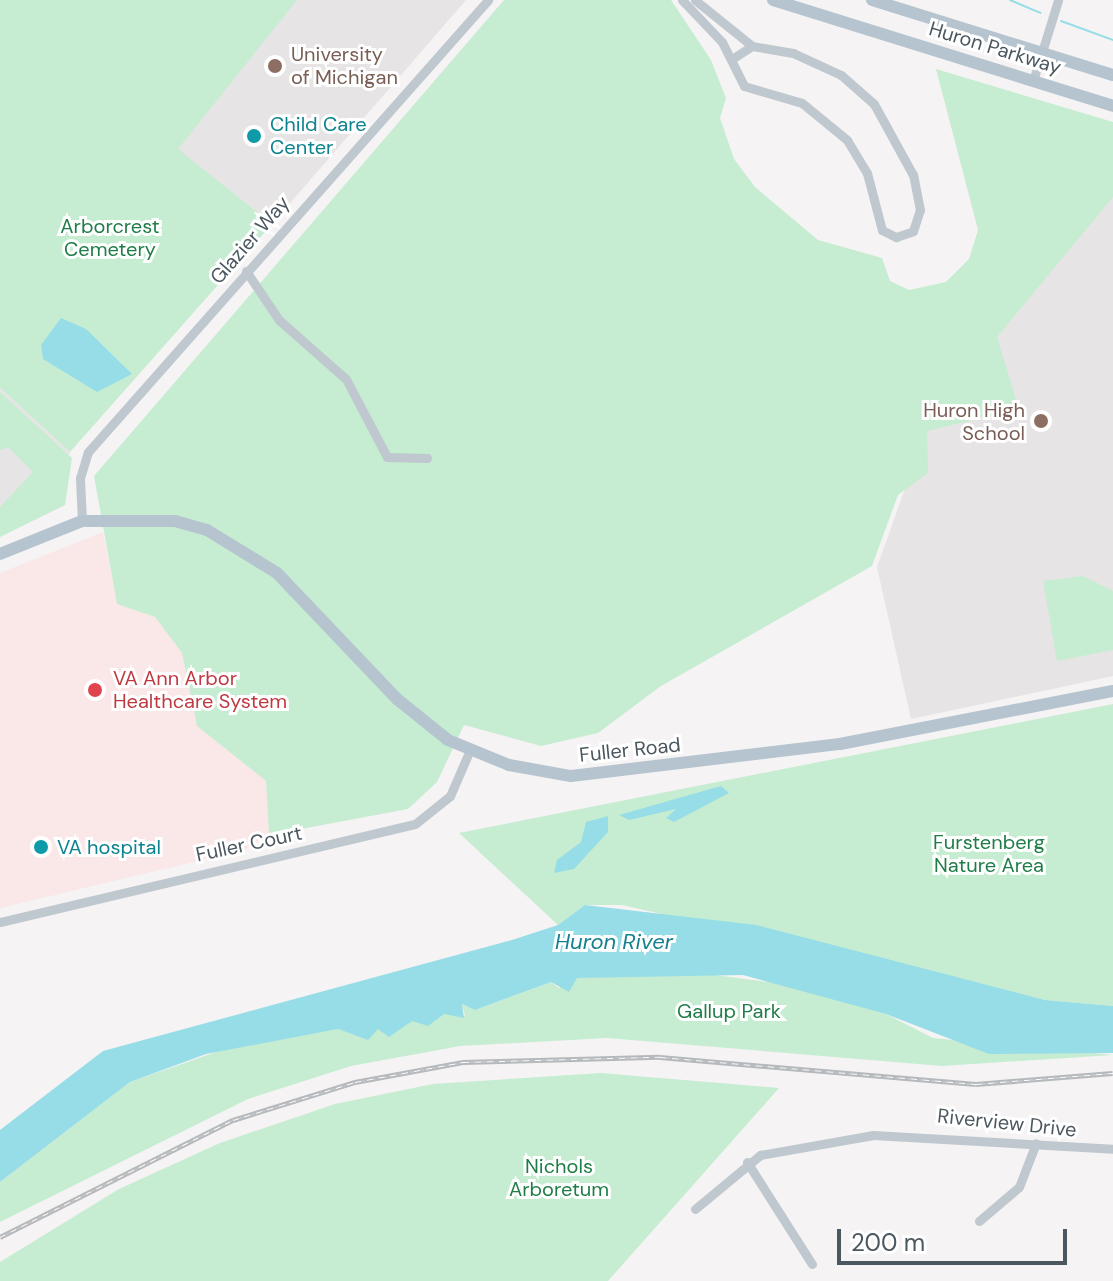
<!DOCTYPE html>
<html>
<head>
<meta charset="utf-8">
<style>
	body { margin:0 }
	#map { position:relative; width:1113px; height:1281px; overflow:hidden; background:#f5f3f3; font-family:"DM Sans",sans-serif }
	div>[style] { position:absolute }
	[style*='--x'] { left:calc(var(--x)*1px); top:calc(var(--y)*1px); width:calc(var(--w)*1px); rotate:calc(var(--a)*1deg) }
	.education>* { inset:0; background:#e6e4e4 }
	.medical>* { inset:0; background:#fae7e7 }
	.green>* { inset:0; background:#c6edd2 }
	.water>* { inset:0; background:#96dde7 }
	.stream>* { height:2px; margin:-1px; padding:0 1px; transform-origin:1px; border-radius:1px; background:#96dde7 }
	.minor>* { height:9px; margin:-4.5px; padding:0 4.5px; transform-origin:4.5px; border-radius:4.5px; background:#bfc8ce }
	.major>* { height:12px; margin:-6px; padding:0 6px; transform-origin:6px; border-radius:6px; background:#b5c4cf }
	.rail>* { height:5px; margin-top:-2.5px; transform-origin:0; background:repeating-linear-gradient(90deg,#fff 0 6px,#b5b8bc 0 12px); box-sizing:border-box; border-block:2px solid #b5b8bc }
	.dots>* { width:22px; height:22px; translate:-50% -50%; box-sizing:border-box; border:4px solid #fff; border-radius:50% }
	span { translate:-50% -50%; white-space:nowrap; text-align:center; line-height:1.15; -webkit-text-stroke:6px #fff; paint-order:stroke }
	.street-label { font-size:20px; color:#4b575f }
	.education-label { font-size:20px; color:#785e54 }
	.left { translate:0 -50%; text-align:left }
	.right { translate:-100% -50%; text-align:right }
	.culture-label { font-size:20px; color:#0d838f }
	.park-label { font-size:20px; color:#1f7d47 }
	.health-label { font-size:20px; color:#be3a42 }
	.water-label { font-size:22px; color:#168090; font-style:italic }
	.scale { position:absolute; left:837px; top:1229px; width:230px; height:36px; box-sizing:border-box; border:4px solid #4b575f; border-top:0; padding-left:10px; font-size:24px; line-height:28px; white-space:nowrap; color:#4b575f; -webkit-text-stroke:6px #fff; paint-order:stroke }
</style>
</head>
<body>
<div id="map">
	<div class="education">
		<div style="clip-path:polygon(127px 0,466px 0,272px 224px,178px 150px)"></div>
		<div style="clip-path:polygon(1113px 123px,1113px 676px,911px 719px,877px 567px,926px 430px,1012px 412px,992px 336px)"></div>
		<div style="clip-path:polygon(0 388px,70px 452px,66px 466px,0 528px)"></div>
	</div>
	<div class="medical">
		<div style="clip-path:polygon(103px 532px,117px 603px,155px 617px,182px 653px,197px 726px,266px 781px,269px 835px,244px 850px,0 908px,0 573px)"></div>
	</div>
	<div class="green">
		<div style="clip-path:polygon(0 0,297px 0,178px 149px,272px 224px,70px 452px,0 388px)"></div>
		<div style="clip-path:polygon(504px 0,671px 0,711px 60px,726px 98px,720px 118px,734px 159px,755px 187px,818px 240px,882px 258px,890px 281px,909px 290px,946px 282px,969px 259px,978px 230px,936px 69px,1113px 122px,1113px 197px,997px 337px,1019px 409px,927px 431px,928px 473px,898px 495px,872px 566px,661px 686px,598px 733px,541px 746px,464px 725px,437px 782px,408px 809px,269px 835px,266px 781px,197px 726px,182px 653px,155px 617px,117px 604px,94px 476px)"></div>
		<div style="clip-path:polygon(0 392px,72px 458px,65px 505px,0 537px,0 507px,33px 472px,8px 447px,0 450px)"></div>
		<div style="clip-path:polygon(1083px 576px,1113px 591px,1113px 650px,1057px 661px,1043px 581px)"></div>
		<div style="clip-path:polygon(1113px 704px,1113px 1006px,1045px 1000px,622px 905px,585px 905px,558px 925px,459px 833px)"></div>
		<div style="clip-path:polygon(692px 972px,783px 984px,886px 1014px,933px 1038px,1113px 1055px,942px 1066px,607px 1038px,460px 1046px,351px 1066px,248px 1099px,0 1222px,0 1182px,130px 1082px,219px 1051px,338px 1029px,368px 1039px,374px 1029px,444px 1014px,465px 1016px,462px 1004px,475px 1010px,551px 982px,559px 988px,576px 978px)"></div>
		<div style="clip-path:polygon(601px 1073px,779px 1088px,608px 1281px,0 1281px,0 1262px,119px 1189px,220px 1143px,335px 1104px,433px 1084px)"></div>
	</div>
	<div class="water">
		<div style="clip-path:polygon(61px 318px,86px 329px,132px 374px,97px 392px,43px 359px,41px 345px)"></div>
		<div style="clip-path:polygon(721px 786px,729px 793px,674px 822px,666px 818px,676px 809px,629px 820px,619px 815px)"></div>
		<div style="clip-path:polygon(608px 816px,608px 832px,574px 869px,554px 873px,557px 860px,581px 842px,586px 822px)"></div>
		<div style="clip-path:polygon(585px 905px,756px 925px,1045px 1000px,1113px 1006px,1113px 1053px,989px 1054px,886px 1014px,743px 975px,577px 978px,569px 992px,551px 982px,475px 1010px,462px 1004px,464px 1018px,444px 1014px,428px 1026px,412px 1021px,389px 1037px,378px 1029px,368px 1040px,338px 1029px,206px 1054px,130px 1082px,0 1182px,0 1130px,103px 1051px,512px 940px,558px 925px)"></div>
	</div>
	<div class="stream">
		<div style="--x:1010;--y:0;--w:33;--a:23"></div>
		<div style="--x:1061;--y:21;--w:55;--a:20.1"></div>
	</div>
	<div class="minor">
		<div style="--x:682;--y:0;--w:58;--a:46.4"></div>
		<div style="--x:722;--y:42;--w:49;--a:63.4"></div>
		<div style="--x:744;--y:86;--w:60;--a:16.3"></div>
		<div style="--x:802;--y:103;--w:58;--a:39.4"></div>
		<div style="--x:847;--y:140;--w:39;--a:59"></div>
		<div style="--x:867;--y:173;--w:59;--a:75.3"></div>
		<div style="--x:882;--y:230;--w:16;--a:27"></div>
		<div style="--x:896;--y:237;--w:18;--a:-19"></div>
		<div style="--x:913;--y:231;--w:22;--a:-72"></div>
		<div style="--x:920;--y:210;--w:36;--a:-101"></div>
		<div style="--x:913;--y:175;--w:81;--a:-118.8"></div>
		<div style="--x:874;--y:104;--w:44;--a:-138.7"></div>
		<div style="--x:841;--y:75;--w:53;--a:-155.4"></div>
		<div style="--x:793;--y:53;--w:42;--a:-170.3"></div>
		<div style="--x:752;--y:46;--w:24;--a:147"></div>
		<div style="--x:695;--y:0;--w:73;--a:38.9"></div>
		<div style="--x:1033;--y:81;--w:85;--a:-72.8"></div>
		<div style="--x:246;--y:271;--w:59;--a:56"></div>
		<div style="--x:279;--y:320;--w:89;--a:41.4"></div>
		<div style="--x:346;--y:379;--w:88;--a:62.3"></div>
		<div style="--x:387;--y:457;--w:40;--a:1.4"></div>
		<div style="--x:82;--y:521;--w:43;--a:-92.7"></div>
		<div style="--x:80;--y:478;--w:27;--a:-73"></div>
		<div style="--x:88;--y:452;--w:604;--a:-48.49"></div>
		<div style="--x:0;--y:922;--w:426;--a:-13.3"></div>
		<div style="--x:415;--y:824;--w:45;--a:-38.7"></div>
		<div style="--x:450;--y:796;--w:48;--a:-66.6"></div>
		<div style="--x:747;--y:1162;--w:121;--a:57.5"></div>
		<div style="--x:695;--y:1209;--w:85;--a:-39.7"></div>
		<div style="--x:760;--y:1155;--w:115;--a:-10"></div>
		<div style="--x:873;--y:1135;--w:240;--a:3.3"></div>
		<div style="--x:979;--y:1221;--w:52;--a:-40.4"></div>
		<div style="--x:1019;--y:1187;--w:47;--a:-68.9"></div>
	</div>
	<div class="major">
		<div style="--x:773;--y:0;--w:356;--a:17.3"></div>
		<div style="--x:872;--y:0;--w:252;--a:17.3"></div>
		<div style="--x:0;--y:554;--w:88;--a:-21.9"></div>
		<div style="--x:82;--y:521;--w:93;--a:0"></div>
		<div style="--x:175;--y:521;--w:33;--a:16"></div>
		<div style="--x:207;--y:530;--w:82;--a:31.6"></div>
		<div style="--x:277;--y:573;--w:174;--a:46.4"></div>
		<div style="--x:397;--y:699;--w:65;--a:38.8"></div>
		<div style="--x:448;--y:740;--w:66;--a:22.3"></div>
		<div style="--x:509;--y:765;--w:63;--a:10.1"></div>
		<div style="--x:571;--y:776;--w:271;--a:-6.8"></div>
		<div style="--x:840;--y:744;--w:278;--a:-11"></div>
	</div>
	<div class="rail">
		<div style="--x:0;--y:1237;--w:261;--a:-26.7"></div>
		<div style="--x:233;--y:1120;--w:128;--a:-17.3"></div>
		<div style="--x:355;--y:1082;--w:110;--a:-10.5"></div>
		<div style="--x:463;--y:1062;--w:197;--a:-1.5"></div>
		<div style="--x:660;--y:1057;--w:317;--a:4.9"></div>
		<div style="--x:976;--y:1084;--w:137;--a:-4.6"></div>
	</div>
	<div class="dots">
		<div style="left:275px;top:66px;background:#8d6e63"></div>
		<div style="left:254px;top:136px;background:#0f9aa8"></div>
		<div style="left:1041px;top:421px;background:#8d6e63"></div>
		<div style="left:95px;top:690px;background:#e0444e"></div>
		<div style="left:41px;top:847px;background:#0f9aa8"></div>
	</div>
	<div class="street-label">
		<span style="left:995px;top:48px;rotate:17deg">Huron Parkway</span>
		<span style="left:250px;top:240px;rotate:-49deg">Glazier Way</span>
		<span style="left:630px;top:750px;rotate:-6deg">Fuller Road</span>
		<span style="left:249px;top:844px;rotate:-12deg">Fuller Court</span>
		<span style="left:1007px;top:1123px;rotate:6deg">Riverview Drive</span>
	</div>
	<div class="education-label">
		<span class="left" style="left:291px;top:66px">University<br>of Michigan</span>
		<span class="right" style="left:1025px;top:422px">Huron High<br>School</span>
	</div>
	<div class="culture-label">
		<span class="left" style="left:270px;top:136px">Child Care<br>Center</span>
		<span class="left" style="left:57px;top:847px">VA hospital</span>
	</div>
	<div class="park-label">
		<span style="left:110px;top:238px">Arborcrest<br>Cemetery</span>
		<span style="left:989px;top:854px">Furstenberg<br>Nature Area</span>
		<span style="left:729px;top:1011px">Gallup Park</span>
		<span style="left:559px;top:1178px">Nichols<br>Arboretum</span>
	</div>
	<div class="health-label">
		<span class="left" style="left:113px;top:690px">VA Ann Arbor<br>Healthcare System</span>
	</div>
	<div class="water-label">
		<span style="left:614px;top:942px">Huron River</span>
	</div>
	<div class="scale">200 m</div>
</div>
</body>
</html>
